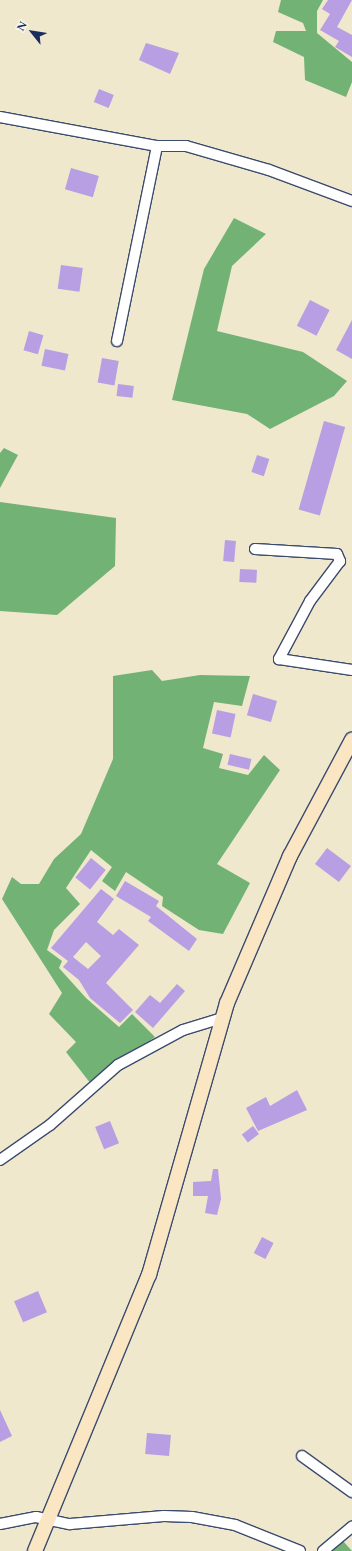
<!DOCTYPE html>
<html>
<head>
<meta charset="utf-8">
<style>
	body { margin:0 }
	#map { position:relative; width:352px; height:1551px; overflow:hidden; background:#efe8cc; font-family:"EB Garamond",serif }
	div>[style] { position:absolute }
	[style*='--x'] { left:calc(var(--x)*1px); top:calc(var(--y)*1px); width:calc(var(--w)*1px); rotate:calc(var(--a)*1deg) }
	.forest>* { inset:0; background:#72b275 }
	.building>* { inset:0; background:#b89ee3; transform-origin:0 0 }
	.roads { filter:drop-shadow(1px 0 #3b4b6e) drop-shadow(-1px 0 #3b4b6e) drop-shadow(0 1px #3b4b6e) drop-shadow(0 -1px #3b4b6e) }
	.street>* { height:10px; margin:-5px; padding:0 5px; transform-origin:5px; border-radius:5px; background:#fff }
	.secondary>* { height:14px; margin:-7px; padding:0 7px; transform-origin:7px; border-radius:7px; background:#fbe6c4 }
	span { translate:-50% -50%; white-space:nowrap; text-align:center; line-height:1.15; -webkit-text-stroke:3.5px #fbf7ec; paint-order:stroke }
	.north { position:absolute; left:12px; top:12px; width:40px; height:40px; -webkit-text-stroke:3px #fbf7ec; paint-order:stroke; rotate:300deg; font-size:11px; font-weight:700; line-height:16px; text-align:center; color:#1b2f5e }
	.north::after { content:''; display:block; margin:auto; width:14px; height:18px; background:#1b2f5e; clip-path:polygon(50% 0,100% 100%,50% 72%,0 100%) }
</style>
</head>
<body>
<div id="map">
	<div class="forest">
		<div style="clip-path:polygon(281px 0,323px 0,317px 11px,317px 33px,352px 62px,352px 82px,346px 97px,305px 80px,304px 57px,273px 42px,276px 31px,306px 31px,303px 23px,278px 12px)"></div>
		<div style="clip-path:polygon(234px 218px,266px 234px,232px 266px,217px 331px,303px 352px,347px 381px,334px 396px,270px 429px,247px 414px,172px 400px,204px 269px)"></div>
		<div style="clip-path:polygon(4px 448px,18px 455px,0 488px,0 453px)"></div>
		<div style="clip-path:polygon(0 502px,116px 518px,115px 566px,57px 615px,0 611px)"></div>
		<div style="clip-path:polygon(152px 670px,162px 681px,200px 675px,250px 676px,242px 706px,214px 702px,203px 748px,223px 754px,219px 768px,248px 775px,264px 755px,280px 770px,217px 864px,250px 883px,223px 934px,199px 930px,162px 906px,163px 897px,126px 872px,115px 891px,102px 881px,112px 867px,91px 850px,66px 888px,80px 904px,54px 930px,47px 950px,62px 961px,59px 968px,86px 998px,119px 1027px,132px 1014px,155px 1037px,91px 1084px,66px 1052px,76px 1042px,49px 1014px,62px 993px,2px 899px,12px 877px,21px 884px,39px 884px,54px 859px,81px 834px,113px 759px,113px 676px)"></div>
		<div style="clip-path:polygon(343px 1541px,352px 1551px,330px 1551px)"></div>
	</div>
	<div class="building">
		<div style="clip-path:polygon(328px 0,352px 0,337px 27px,352px 35px,352px 57px,335px 47px,339px 41px,320px 30px,330px 14px,322px 9px)"></div>
		<div style="clip-path:polygon(146px 43px,179px 53px,170px 74px,139px 60px)"></div>
		<div style="left:99px;top:89px;width:16px;height:14px;rotate:22deg"></div>
		<div style="left:71px;top:168px;width:29px;height:22px;rotate:16deg"></div>
		<div style="left:61px;top:265px;width:22px;height:24px;rotate:8deg"></div>
		<div style="left:310px;top:300px;width:22px;height:29px;rotate:27deg"></div>
		<div style="clip-path:polygon(352px 320px,352px 359px,336px 350px)"></div>
		<div style="left:29px;top:331px;width:15px;height:20px;rotate:16deg"></div>
		<div style="left:45px;top:349px;width:24px;height:17px;rotate:12deg"></div>
		<div style="left:102px;top:358px;width:17px;height:25px;rotate:10deg"></div>
		<div style="left:118px;top:384px;width:16px;height:12px;rotate:7deg"></div>
		<div style="left:324px;top:421px;width:22px;height:92px;rotate:16deg"></div>
		<div style="left:257px;top:455px;width:13px;height:18px;rotate:18deg"></div>
		<div style="left:225px;top:540px;width:11px;height:21px;rotate:5deg"></div>
		<div style="left:240px;top:569px;width:17px;height:13px;rotate:3deg"></div>
		<div style="left:253px;top:694px;width:25px;height:22px;rotate:16deg"></div>
		<div style="left:217px;top:710px;width:19px;height:24px;rotate:12deg"></div>
		<div style="left:230px;top:754px;width:22px;height:11px;rotate:13deg"></div>
		<div style="left:327px;top:848px;width:30px;height:20px;rotate:37deg"></div>
		<div style="left:91px;top:858px;width:19px;height:25px;rotate:39deg"></div>
		<div style="clip-path:polygon(125px 881px,159px 901px,156px 906px,197px 939px,189px 951px,148px 921px,151px 917px,116px 896px)"></div>
		<div style="clip-path:polygon(evenodd,101px 889px,114px 899px,97px 922px,113px 935px,119px 929px,139px 945px,106px 983px,133px 1010px,120px 1023px,90px 998px,79px 980px,63px 967px,68px 961px,51px 948px,101px 889px,86px 942px,101px 956px,88px 969px,73px 957px,86px 942px)"></div>
		<div style="clip-path:polygon(177px 984px,185px 991px,153px 1028px,135px 1012px,150px 995px,160px 1003px)"></div>
		<div style="clip-path:polygon(297px 1090px,307px 1110px,258px 1131px,246px 1108px,266px 1097px,270px 1106px)"></div>
		<div style="left:110px;top:1121px;width:24px;height:16px;rotate:68deg"></div>
		<div style="left:253px;top:1126px;width:10px;height:14px;rotate:53deg"></div>
		<div style="clip-path:polygon(213px 1169px,218px 1169px,221px 1199px,217px 1215px,205px 1213px,208px 1196px,193px 1196px,193px 1182px,211px 1181px)"></div>
		<div style="left:262px;top:1237px;width:13px;height:18px;rotate:27deg"></div>
		<div style="left:38px;top:1291px;width:23px;height:26px;rotate:67deg"></div>
		<div style="clip-path:polygon(0 1410px,12px 1436px,0 1442px)"></div>
		<div style="left:147px;top:1433px;width:24px;height:21px;rotate:5deg"></div>
	</div>
	<div class="roads">
		<div class="street">
			<div style="--x:0;--y:117;--w:160;--a:10.5"></div>
			<div style="--x:157;--y:146;--w:29;--a:0"></div>
			<div style="--x:186;--y:146;--w:86;--a:16.1"></div>
			<div style="--x:269;--y:170;--w:89;--a:20.5"></div>
			<div style="--x:117;--y:341;--w:199;--a:-78.4"></div>
			<div style="--x:255;--y:549;--w:82;--a:3.5"></div>
			<div style="--x:337;--y:554;--w:8;--a:67"></div>
			<div style="--x:340;--y:561;--w:50;--a:126.9"></div>
			<div style="--x:310;--y:601;--w:66;--a:118.1"></div>
			<div style="--x:279;--y:659;--w:74;--a:8.6"></div>
			<div style="--x:0;--y:1160;--w:61;--a:-35"></div>
			<div style="--x:50;--y:1125;--w:91;--a:-41.4"></div>
			<div style="--x:118;--y:1065;--w:74;--a:-28.3"></div>
			<div style="--x:183;--y:1030;--w:41;--a:-17.1"></div>
			<div style="--x:302;--y:1456;--w:62;--a:35.8"></div>
			<div style="--x:0;--y:1524;--w:37;--a:-11"></div>
			<div style="--x:36;--y:1517;--w:35;--a:12"></div>
			<div style="--x:70;--y:1524;--w:94;--a:-4.9"></div>
			<div style="--x:164;--y:1516;--w:28;--a:2"></div>
			<div style="--x:192;--y:1517;--w:44;--a:10.5"></div>
			<div style="--x:235;--y:1525;--w:70;--a:21.8"></div>
			<div style="--x:323;--y:1551;--w:38;--a:-40"></div>
		</div>
		<div class="secondary">
			<div style="--x:35;--y:1551;--w:299;--a:-67.6"></div>
			<div style="--x:149;--y:1275;--w:283;--a:-74"></div>
			<div style="--x:227;--y:1003;--w:160;--a:-66.8"></div>
			<div style="--x:290;--y:856;--w:132;--a:-61.9"></div>
		</div>
	</div>
	<div class="north">N</div>
</div>
</body>
</html>
